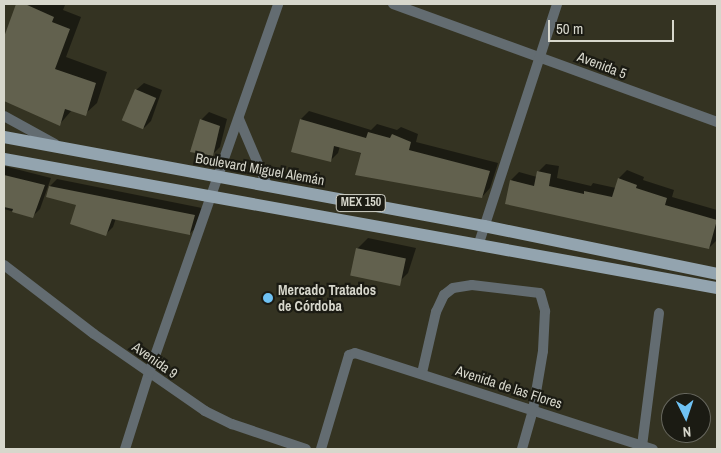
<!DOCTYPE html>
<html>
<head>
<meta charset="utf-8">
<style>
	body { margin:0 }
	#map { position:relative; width:721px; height:453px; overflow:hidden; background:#343322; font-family:"Archivo Narrow",sans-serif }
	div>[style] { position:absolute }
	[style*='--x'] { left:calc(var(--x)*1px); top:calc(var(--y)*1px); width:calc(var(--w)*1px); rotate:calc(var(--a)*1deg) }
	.shadow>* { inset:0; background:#0007 }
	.building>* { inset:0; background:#62614e; transform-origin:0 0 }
	.street>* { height:10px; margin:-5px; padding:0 5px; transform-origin:5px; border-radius:5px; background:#636c71 }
	.primary>* { height:12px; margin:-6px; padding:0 6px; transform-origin:6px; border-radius:6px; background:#93a4af }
	.dots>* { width:14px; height:14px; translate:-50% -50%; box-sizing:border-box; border:2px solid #1b1b13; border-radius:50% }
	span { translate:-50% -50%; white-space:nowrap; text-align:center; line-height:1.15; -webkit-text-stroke:4.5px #1b1b13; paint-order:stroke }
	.shield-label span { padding:1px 4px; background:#1b1b13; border:1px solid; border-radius:4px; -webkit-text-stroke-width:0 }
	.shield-label { font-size:12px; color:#d7d7cc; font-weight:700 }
	.street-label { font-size:14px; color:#d7d7cc }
	.poi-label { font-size:14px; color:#d7d7cc; font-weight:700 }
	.left { translate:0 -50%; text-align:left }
	.frame { position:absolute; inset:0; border:5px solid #d7d7cc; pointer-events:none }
	.north { position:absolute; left:661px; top:393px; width:50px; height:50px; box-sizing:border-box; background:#1b1b13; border:1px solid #66665d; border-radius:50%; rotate:176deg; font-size:14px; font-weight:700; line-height:20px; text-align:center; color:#d7d7cc }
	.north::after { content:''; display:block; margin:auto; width:18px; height:22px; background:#6fc2f4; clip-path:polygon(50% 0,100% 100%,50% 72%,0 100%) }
	.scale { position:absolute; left:548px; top:20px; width:126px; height:22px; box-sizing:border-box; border:2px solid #d7d7cc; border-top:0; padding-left:6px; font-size:15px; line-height:18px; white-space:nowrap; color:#d7d7cc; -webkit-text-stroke:4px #1b1b13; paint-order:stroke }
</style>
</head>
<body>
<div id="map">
	<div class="shadow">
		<div style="clip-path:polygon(17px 4px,62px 4px,65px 5px,63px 10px,81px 17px,66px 57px,107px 72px,97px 103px,85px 114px,72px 110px,59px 125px,4px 99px,4px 41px)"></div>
		<div style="clip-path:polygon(144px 83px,162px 90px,151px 121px,144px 128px,136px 90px)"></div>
		<div style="clip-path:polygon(309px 111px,371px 130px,377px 124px,397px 130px,401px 127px,418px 134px,416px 142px,498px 163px,490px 188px,482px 197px,340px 146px,338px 153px,330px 161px,293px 151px,301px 119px)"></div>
		<div style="clip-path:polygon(209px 112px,227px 119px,220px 147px,212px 155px,201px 120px)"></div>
		<div style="clip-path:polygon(546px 164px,559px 166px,557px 178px,591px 186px,593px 183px,616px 188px,619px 178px,627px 170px,644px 177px,643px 180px,674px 190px,672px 197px,717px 210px,717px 240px,709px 248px,511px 180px,519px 172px,537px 177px,538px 172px)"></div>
		<div style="clip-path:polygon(4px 166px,51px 178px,40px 209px,32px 217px,4px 209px)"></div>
		<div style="clip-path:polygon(57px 179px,202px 208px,197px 227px,189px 234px,116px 218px,113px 227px,105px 235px,78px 204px,48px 188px)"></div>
		<div style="clip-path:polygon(368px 238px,416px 248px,408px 273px,397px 284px,357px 249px)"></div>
	</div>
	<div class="building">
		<div style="clip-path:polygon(16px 4px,25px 4px,54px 17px,52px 22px,70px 29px,55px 69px,96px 83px,86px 116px,65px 109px,60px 126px,4px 101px,4px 37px)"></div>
		<div style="left:135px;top:89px;width:23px;height:34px;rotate:23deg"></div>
		<div style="clip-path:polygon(200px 119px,220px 126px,213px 156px,190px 152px)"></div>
		<div style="clip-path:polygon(300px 119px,366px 138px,368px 132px,390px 138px,392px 134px,411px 142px,409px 150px,490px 171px,482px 198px,355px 175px,361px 153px,334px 146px,331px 162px,291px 152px)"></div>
		<div style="clip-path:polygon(537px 171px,551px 174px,549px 186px,584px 194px,584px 191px,612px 197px,618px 178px,637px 185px,636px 188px,667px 198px,665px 205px,717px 220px,709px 249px,505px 204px,510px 180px,534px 186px)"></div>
		<div style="clip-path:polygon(4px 175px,45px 185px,33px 218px,12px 212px,13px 209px,4px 207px)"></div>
		<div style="clip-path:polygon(49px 186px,195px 215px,190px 233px,190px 235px,112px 219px,106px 236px,70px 224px,76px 205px,46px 197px)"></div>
		<div style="left:356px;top:248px;width:51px;height:28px;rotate:12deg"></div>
	</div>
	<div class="street">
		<div style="--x:393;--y:4;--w:345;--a:20"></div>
		<div style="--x:4;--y:116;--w:58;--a:28.8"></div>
		<div style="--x:239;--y:119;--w:72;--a:67"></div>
		<div style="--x:478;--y:246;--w:255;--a:-71.9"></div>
		<div style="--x:4;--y:265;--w:113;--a:37.5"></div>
		<div style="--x:94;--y:334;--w:135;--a:34.7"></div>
		<div style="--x:205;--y:411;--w:30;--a:26"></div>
		<div style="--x:232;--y:424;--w:78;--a:18.7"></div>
		<div style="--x:422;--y:373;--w:63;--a:-77.1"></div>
		<div style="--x:436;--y:312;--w:19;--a:-65"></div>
		<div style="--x:444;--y:295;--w:11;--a:-38"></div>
		<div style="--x:453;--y:288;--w:19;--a:-9"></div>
		<div style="--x:472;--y:285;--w:68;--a:6.7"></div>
		<div style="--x:540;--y:293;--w:19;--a:74"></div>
		<div style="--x:545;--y:311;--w:40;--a:92.9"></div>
		<div style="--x:543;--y:351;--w:60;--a:99.6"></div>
		<div style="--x:533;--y:410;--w:41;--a:105.8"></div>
		<div style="--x:642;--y:446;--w:134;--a:-82.7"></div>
		<div style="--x:125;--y:449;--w:80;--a:-72.5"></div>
		<div style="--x:149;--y:373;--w:391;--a:-70.7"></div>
		<div style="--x:321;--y:449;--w:98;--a:-73.4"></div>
		<div style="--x:349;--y:355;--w:6;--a:-18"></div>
		<div style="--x:355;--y:353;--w:313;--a:17.9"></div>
	</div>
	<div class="primary">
		<div style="--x:4;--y:137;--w:488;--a:10.5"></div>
		<div style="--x:484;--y:226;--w:238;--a:11.6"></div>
		<div style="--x:4;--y:159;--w:725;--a:10.26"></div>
	</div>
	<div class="dots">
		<div style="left:268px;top:298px;background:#6fc2f4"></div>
	</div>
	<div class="shield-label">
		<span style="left:361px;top:203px">MEX 150</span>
	</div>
	<div class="street-label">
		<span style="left:602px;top:65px;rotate:21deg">Avenida 5</span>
		<span style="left:260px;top:169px;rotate:10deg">Boulevard Miguel Alemán</span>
		<span style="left:155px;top:360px;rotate:35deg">Avenida 9</span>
		<span style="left:509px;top:387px;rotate:18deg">Avenida de las Flores</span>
	</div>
	<div class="poi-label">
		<span class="left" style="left:278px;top:298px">Mercado Tratados<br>de Córdoba</span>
	</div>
	<div class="frame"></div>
	<div class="north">N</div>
	<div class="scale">50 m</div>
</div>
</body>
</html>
